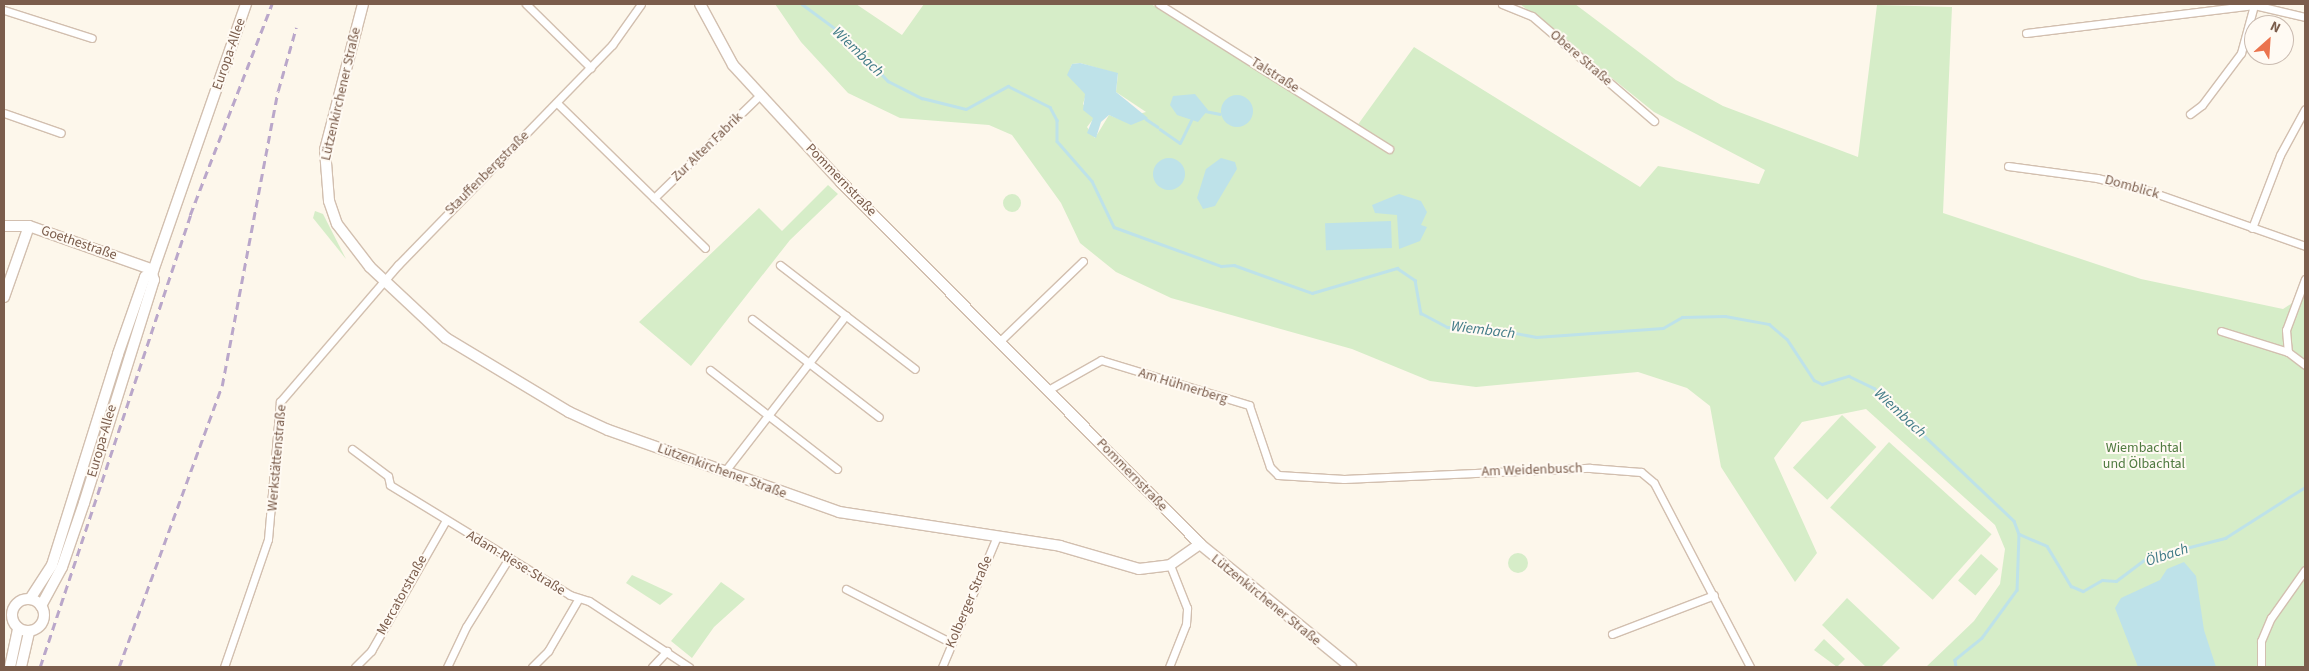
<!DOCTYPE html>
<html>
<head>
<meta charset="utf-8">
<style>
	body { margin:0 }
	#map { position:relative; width:2309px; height:671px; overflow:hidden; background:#fdf7eb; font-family:"Source Sans 3",sans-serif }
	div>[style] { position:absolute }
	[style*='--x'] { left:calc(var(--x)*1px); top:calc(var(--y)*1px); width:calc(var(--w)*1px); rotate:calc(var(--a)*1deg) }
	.green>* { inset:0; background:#d6edc8; transform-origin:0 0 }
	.round { border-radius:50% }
	.water>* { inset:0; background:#bee2e9; transform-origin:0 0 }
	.stream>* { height:2.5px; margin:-1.25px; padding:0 1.25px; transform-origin:1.25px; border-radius:1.25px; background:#bee2e9 }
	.roads { filter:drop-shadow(1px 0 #d2bfaf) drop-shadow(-1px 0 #d2bfaf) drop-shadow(0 1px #d2bfaf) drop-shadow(0 -1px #d2bfaf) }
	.street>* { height:7px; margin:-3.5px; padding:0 3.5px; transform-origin:3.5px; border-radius:3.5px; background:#fff }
	.secondary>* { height:10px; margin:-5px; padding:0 5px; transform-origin:5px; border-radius:5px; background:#fff }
	.secondary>.ring { margin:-5px; padding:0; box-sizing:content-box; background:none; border:10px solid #fff; border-radius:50% }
	.rail>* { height:2.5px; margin-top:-1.25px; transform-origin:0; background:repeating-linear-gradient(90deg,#baa7ca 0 8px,transparent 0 13px) }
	span { translate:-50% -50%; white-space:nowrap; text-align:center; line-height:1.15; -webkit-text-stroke:4px #fffaf3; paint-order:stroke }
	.street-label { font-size:14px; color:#7b5d4c }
	.park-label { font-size:14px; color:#507a40 }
	.water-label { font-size:15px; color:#417b87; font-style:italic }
	.frame { position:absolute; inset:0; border:5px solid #7b5d4c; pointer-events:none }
	.north { position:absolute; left:2244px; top:15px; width:50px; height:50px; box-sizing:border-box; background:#fffaf3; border:1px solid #cabbb0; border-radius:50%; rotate:26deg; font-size:14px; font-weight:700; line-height:20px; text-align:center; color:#7b5d4c }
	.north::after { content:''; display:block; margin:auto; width:18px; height:22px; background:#eb734d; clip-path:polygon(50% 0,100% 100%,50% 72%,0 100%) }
</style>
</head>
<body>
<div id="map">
	<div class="green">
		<div style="clip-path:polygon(evenodd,775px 4px,856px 4px,902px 35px,924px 4px,1151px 4px,1354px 130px,1414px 47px,1640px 187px,1658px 166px,1759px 184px,1765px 170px,1654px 112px,1520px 4px,1575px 4px,1676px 80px,1723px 106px,1858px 157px,1877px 5px,1952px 7px,1943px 213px,2141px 279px,2283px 309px,2305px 295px,2305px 667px,1926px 667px,1974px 621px,2000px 584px,2005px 549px,1995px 525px,1866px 409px,1802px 422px,1774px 458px,1817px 553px,1795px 582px,1721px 467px,1710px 406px,1687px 388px,1638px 372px,1476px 387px,1430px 381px,1352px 349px,1171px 298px,1116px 272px,1080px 243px,1061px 203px,1012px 135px,989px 125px,900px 118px,848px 93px,801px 42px,775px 4px,1080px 63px,1118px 74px,1116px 92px,1146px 112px,1119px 119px,1109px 115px,1095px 138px,1087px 127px,1094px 118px,1083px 104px,1086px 94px,1068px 75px,1072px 64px,1080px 63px)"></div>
		<div style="clip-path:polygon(828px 185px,838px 194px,790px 240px,691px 366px,639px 322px,759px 208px,782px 231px)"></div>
		<div class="round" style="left:1003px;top:194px;width:18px;height:18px"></div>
		<div style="clip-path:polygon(315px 211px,323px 214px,346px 259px,313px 218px)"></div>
		<div style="left:1842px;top:415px;width:47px;height:72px;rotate:43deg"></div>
		<div style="left:1889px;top:442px;width:138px;height:88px;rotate:42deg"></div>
		<div class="round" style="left:1508px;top:553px;width:20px;height:20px"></div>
		<div style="left:1981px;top:554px;width:23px;height:35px;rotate:41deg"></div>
		<div style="clip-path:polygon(632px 575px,673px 594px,660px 605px,626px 583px)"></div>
		<div style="clip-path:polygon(721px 582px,745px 599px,714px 627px,692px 658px,671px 641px)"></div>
		<div style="clip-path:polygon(1847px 598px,1900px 648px,1881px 667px,1866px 667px,1822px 625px)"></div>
		<div style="clip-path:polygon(1824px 639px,1845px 659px,1837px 667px,1814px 650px)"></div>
	</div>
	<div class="water">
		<div style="clip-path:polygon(1080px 63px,1118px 73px,1116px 92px,1148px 118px,1131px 125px,1109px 115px,1101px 122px,1096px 138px,1087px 133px,1093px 118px,1083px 110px,1085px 94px,1067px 75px,1072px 64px)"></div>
		<div style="clip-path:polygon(1195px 94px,1208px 110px,1198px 122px,1177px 115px,1170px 105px,1173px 96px)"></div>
		<div class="round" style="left:1221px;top:95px;width:32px;height:32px"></div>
		<div class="round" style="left:1153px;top:158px;width:32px;height:32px"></div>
		<div style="clip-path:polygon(1221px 158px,1235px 162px,1237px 169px,1215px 206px,1203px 209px,1197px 198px,1206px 169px)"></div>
		<div style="clip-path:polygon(1399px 194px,1421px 201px,1427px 212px,1421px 225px,1427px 227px,1420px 241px,1399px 249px,1397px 215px,1375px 213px,1372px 205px)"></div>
		<div style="left:1391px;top:221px;width:27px;height:66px;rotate:88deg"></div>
		<div style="clip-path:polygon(2184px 562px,2196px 576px,2204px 630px,2216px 667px,2138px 667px,2115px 608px,2121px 598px,2160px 580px,2167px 569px)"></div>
	</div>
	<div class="stream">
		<div style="--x:802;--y:4;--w:57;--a:36.5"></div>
		<div style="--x:848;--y:38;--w:59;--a:47.1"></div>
		<div style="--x:888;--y:81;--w:38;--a:27"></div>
		<div style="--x:922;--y:98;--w:45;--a:14"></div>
		<div style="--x:966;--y:109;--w:48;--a:-28.7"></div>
		<div style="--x:1008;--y:86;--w:47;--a:26.6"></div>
		<div style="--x:1050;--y:107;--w:15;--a:62"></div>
		<div style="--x:1057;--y:120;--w:21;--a:90"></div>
		<div style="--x:1057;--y:141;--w:53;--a:48.8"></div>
		<div style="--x:1092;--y:181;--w:51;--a:64.4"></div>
		<div style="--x:1114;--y:227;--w:114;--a:20"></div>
		<div style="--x:1221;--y:266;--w:13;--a:-4"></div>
		<div style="--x:1234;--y:265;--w:83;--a:19.7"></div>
		<div style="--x:1312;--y:293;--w:89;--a:-16.4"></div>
		<div style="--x:1397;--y:268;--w:22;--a:34"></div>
		<div style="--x:1415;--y:280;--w:34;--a:80"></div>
		<div style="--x:1421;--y:313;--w:30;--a:28"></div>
		<div style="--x:1447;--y:327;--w:42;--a:1.4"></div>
		<div style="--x:1489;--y:328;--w:48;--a:10.8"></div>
		<div style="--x:1536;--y:337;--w:127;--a:-4.1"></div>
		<div style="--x:1663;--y:328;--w:22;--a:-30"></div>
		<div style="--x:1682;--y:317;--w:43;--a:-1.3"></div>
		<div style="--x:1725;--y:316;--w:45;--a:10.3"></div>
		<div style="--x:1769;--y:324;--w:23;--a:40"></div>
		<div style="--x:1787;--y:339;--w:49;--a:56.6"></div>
		<div style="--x:1814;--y:380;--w:9;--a:27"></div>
		<div style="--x:1822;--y:384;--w:28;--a:-17"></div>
		<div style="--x:1849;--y:376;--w:28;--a:26"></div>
		<div style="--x:1874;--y:388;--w:193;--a:43.5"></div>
		<div style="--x:2014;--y:521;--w:14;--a:69"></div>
		<div style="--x:2019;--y:534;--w:56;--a:92"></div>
		<div style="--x:2017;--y:590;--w:59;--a:126.1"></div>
		<div style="--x:1982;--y:638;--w:35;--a:141"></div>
		<div style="--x:1955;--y:660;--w:7;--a:82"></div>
		<div style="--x:1205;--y:111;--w:15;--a:11"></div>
		<div style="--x:1146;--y:119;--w:14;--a:34"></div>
		<div style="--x:1160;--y:129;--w:24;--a:35"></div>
		<div style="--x:1180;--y:143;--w:25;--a:-64"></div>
		<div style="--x:2019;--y:534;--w:30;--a:23"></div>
		<div style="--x:2047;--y:546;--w:47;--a:59"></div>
		<div style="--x:2071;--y:586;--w:13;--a:23"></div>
		<div style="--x:2083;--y:591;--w:22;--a:-30"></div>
		<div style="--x:2102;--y:580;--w:14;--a:4"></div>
		<div style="--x:2116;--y:581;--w:39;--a:-37"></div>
		<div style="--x:2147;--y:558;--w:81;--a:-14.4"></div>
		<div style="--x:2225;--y:538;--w:95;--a:-32.5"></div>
	</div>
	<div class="roads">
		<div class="street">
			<div style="--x:526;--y:4;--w:91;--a:44.6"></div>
			<div style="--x:1159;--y:4;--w:272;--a:32.2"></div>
			<div style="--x:1502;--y:4;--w:32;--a:22"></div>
			<div style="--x:1532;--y:16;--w:161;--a:40.7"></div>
			<div style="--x:4;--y:10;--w:92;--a:17.7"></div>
			<div style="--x:2026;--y:33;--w:230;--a:-7"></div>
			<div style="--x:2254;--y:5;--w:52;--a:13.2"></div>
			<div style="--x:557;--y:103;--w:207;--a:44.4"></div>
			<div style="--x:4;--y:113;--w:60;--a:19.3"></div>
			<div style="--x:2190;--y:114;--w:15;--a:-37"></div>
			<div style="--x:2202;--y:105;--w:65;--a:-53.1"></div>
			<div style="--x:2241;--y:53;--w:50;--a:-74.8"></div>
			<div style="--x:2008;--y:166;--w:90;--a:7.7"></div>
			<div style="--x:2097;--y:178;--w:54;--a:14"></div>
			<div style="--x:2149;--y:191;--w:165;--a:19.4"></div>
			<div style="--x:654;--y:198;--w:146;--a:-44.2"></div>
			<div style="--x:2252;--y:228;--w:78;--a:-69"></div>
			<div style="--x:2280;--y:155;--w:52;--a:-61.5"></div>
			<div style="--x:780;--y:265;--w:170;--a:37.6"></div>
			<div style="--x:2305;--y:279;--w:54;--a:110.4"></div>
			<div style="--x:2286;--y:330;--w:22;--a:85"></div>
			<div style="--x:2288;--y:352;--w:21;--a:37"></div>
			<div style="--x:752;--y:319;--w:160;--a:37.7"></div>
			<div style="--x:2221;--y:331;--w:70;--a:17.4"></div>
			<div style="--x:1000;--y:341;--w:115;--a:-43.9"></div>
			<div style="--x:710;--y:370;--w:161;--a:37.9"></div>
			<div style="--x:1048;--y:390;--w:61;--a:-29.5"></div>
			<div style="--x:1101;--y:360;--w:155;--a:16.9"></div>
			<div style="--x:1249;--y:405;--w:65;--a:71.3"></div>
			<div style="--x:1270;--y:467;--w:11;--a:45"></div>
			<div style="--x:1278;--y:475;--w:66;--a:3.5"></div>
			<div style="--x:1344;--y:479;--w:246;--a:-2.6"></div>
			<div style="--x:1590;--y:468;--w:51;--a:4.5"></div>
			<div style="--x:1641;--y:472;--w:17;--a:40"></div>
			<div style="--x:1654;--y:483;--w:208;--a:62.4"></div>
			<div style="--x:352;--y:449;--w:45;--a:36.9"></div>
			<div style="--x:388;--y:476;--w:9;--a:77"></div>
			<div style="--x:390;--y:485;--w:211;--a:31.4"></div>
			<div style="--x:570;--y:595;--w:20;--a:18"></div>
			<div style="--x:589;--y:601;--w:120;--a:33.4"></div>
			<div style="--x:725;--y:471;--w:197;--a:-52.2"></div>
			<div style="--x:846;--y:589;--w:119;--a:27"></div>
			<div style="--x:1612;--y:634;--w:109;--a:-20.9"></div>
			<div style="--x:224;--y:667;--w:135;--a:-71"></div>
			<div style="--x:268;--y:539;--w:138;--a:-85"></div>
			<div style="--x:280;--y:402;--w:181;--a:-49.3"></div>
			<div style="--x:398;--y:265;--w:307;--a:-45.8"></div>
			<div style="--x:612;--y:45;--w:50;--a:-54.7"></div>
			<div style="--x:355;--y:667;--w:23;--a:-45"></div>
			<div style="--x:371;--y:651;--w:151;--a:-60.2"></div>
			<div style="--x:447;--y:667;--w:44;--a:-64.6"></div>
			<div style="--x:466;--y:627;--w:81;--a:-58.1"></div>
			<div style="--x:532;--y:667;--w:23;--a:-45"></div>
			<div style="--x:548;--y:651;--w:61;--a:-59.7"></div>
			<div style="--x:652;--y:667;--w:22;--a:-47"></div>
			<div style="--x:942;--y:667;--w:142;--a:-67.2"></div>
			<div style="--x:1169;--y:667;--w:46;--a:-68.4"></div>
			<div style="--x:1186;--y:624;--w:16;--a:-86"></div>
			<div style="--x:1187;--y:608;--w:46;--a:-111.6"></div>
			<div style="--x:2261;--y:667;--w:26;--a:-90"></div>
			<div style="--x:2261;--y:641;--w:25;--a:-67"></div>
			<div style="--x:2271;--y:618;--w:59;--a:-54.7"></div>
		</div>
		<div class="secondary">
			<div style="--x:363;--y:4;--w:151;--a:104.6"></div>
			<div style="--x:325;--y:150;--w:51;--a:85.5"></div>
			<div style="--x:329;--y:201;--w:24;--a:71"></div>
			<div style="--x:337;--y:224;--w:54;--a:52.5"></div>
			<div style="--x:370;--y:267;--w:104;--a:43.1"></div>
			<div style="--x:446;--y:338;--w:144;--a:31"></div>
			<div style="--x:569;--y:412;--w:43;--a:24.8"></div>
			<div style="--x:608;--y:430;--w:245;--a:19.5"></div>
			<div style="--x:839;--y:512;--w:224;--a:8.7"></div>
			<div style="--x:1060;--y:546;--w:82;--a:16.2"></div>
			<div style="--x:1139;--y:569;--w:31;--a:-7"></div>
			<div style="--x:1170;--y:565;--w:37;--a:-35"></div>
			<div style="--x:700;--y:4;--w:69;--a:61.6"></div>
			<div style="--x:733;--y:65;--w:159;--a:47.3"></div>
			<div style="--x:841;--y:182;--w:510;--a:45.24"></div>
			<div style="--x:1200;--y:544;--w:195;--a:39.2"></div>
			<div style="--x:4;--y:226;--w:25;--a:0"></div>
			<div style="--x:29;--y:226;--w:132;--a:19.5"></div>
			<div style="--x:4;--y:297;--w:75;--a:-70.6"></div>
			<div class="ring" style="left:12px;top:599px;width:22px;height:22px"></div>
			<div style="--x:30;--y:599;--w:40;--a:-57.1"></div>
			<div style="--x:52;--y:565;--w:221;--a:-72.6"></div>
			<div style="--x:118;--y:354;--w:82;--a:-70.7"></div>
			<div style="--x:145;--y:277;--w:8;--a:-23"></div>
			<div style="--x:41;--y:606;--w:44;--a:-61.7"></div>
			<div style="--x:62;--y:567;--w:68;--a:-71"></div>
			<div style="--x:84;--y:503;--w:234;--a:-72.6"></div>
			<div style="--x:154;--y:280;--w:6;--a:-108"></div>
			<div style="--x:152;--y:274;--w:286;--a:-70.8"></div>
			<div style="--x:10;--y:667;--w:40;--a:-78"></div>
			<div style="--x:21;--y:667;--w:37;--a:-77"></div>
		</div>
	</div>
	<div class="rail">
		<div style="--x:40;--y:667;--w:476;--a:-71.6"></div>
		<div style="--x:190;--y:215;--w:226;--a:-68.8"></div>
		<div style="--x:119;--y:667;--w:299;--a:-69.9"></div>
		<div style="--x:222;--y:386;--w:300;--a:-79.3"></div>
		<div style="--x:278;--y:91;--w:66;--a:-74.1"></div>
	</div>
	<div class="street-label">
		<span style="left:229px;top:54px;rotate:-71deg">Europa-Allee</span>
		<span style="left:1581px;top:58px;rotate:41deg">Obere Straße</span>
		<span style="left:1275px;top:75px;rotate:32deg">Talstraße</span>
		<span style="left:341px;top:94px;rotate:-77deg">Lützenkirchener Straße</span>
		<span style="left:707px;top:147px;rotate:-44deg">Zur Alten Fabrik</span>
		<span style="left:487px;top:173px;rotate:-45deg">Stauffenbergstraße</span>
		<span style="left:841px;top:180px;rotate:46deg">Pommernstraße</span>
		<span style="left:2132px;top:187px;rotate:16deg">Domblick</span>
		<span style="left:79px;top:243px;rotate:19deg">Goethestraße</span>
		<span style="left:1183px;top:386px;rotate:17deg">Am Hühnerberg</span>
		<span style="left:102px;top:441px;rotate:-74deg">Europa-Allee</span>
		<span style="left:277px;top:458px;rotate:-85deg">Werkstättenstraße</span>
		<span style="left:1532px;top:470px;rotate:-2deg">Am Weidenbusch</span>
		<span style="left:722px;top:471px;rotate:20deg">Lützenkirchener Straße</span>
		<span style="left:1132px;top:475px;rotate:46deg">Pommernstraße</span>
		<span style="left:516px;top:563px;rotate:31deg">Adam-Riese-Straße</span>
		<span style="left:402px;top:595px;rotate:-61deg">Mercatorstraße</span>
		<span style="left:1266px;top:600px;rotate:39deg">Lützenkirchener Straße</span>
		<span style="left:969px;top:602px;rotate:-67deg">Kolberger Straße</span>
	</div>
	<div class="park-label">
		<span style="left:2144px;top:456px">Wiembachtal<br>und Ölbachtal</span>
	</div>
	<div class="water-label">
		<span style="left:858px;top:52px;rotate:44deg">Wiembach</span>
		<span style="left:1483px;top:330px;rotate:7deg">Wiembach</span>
		<span style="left:1900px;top:413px;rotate:43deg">Wiembach</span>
		<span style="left:2167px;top:555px;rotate:-18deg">Ölbach</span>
	</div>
	<div class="frame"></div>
	<div class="north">N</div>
</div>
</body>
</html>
